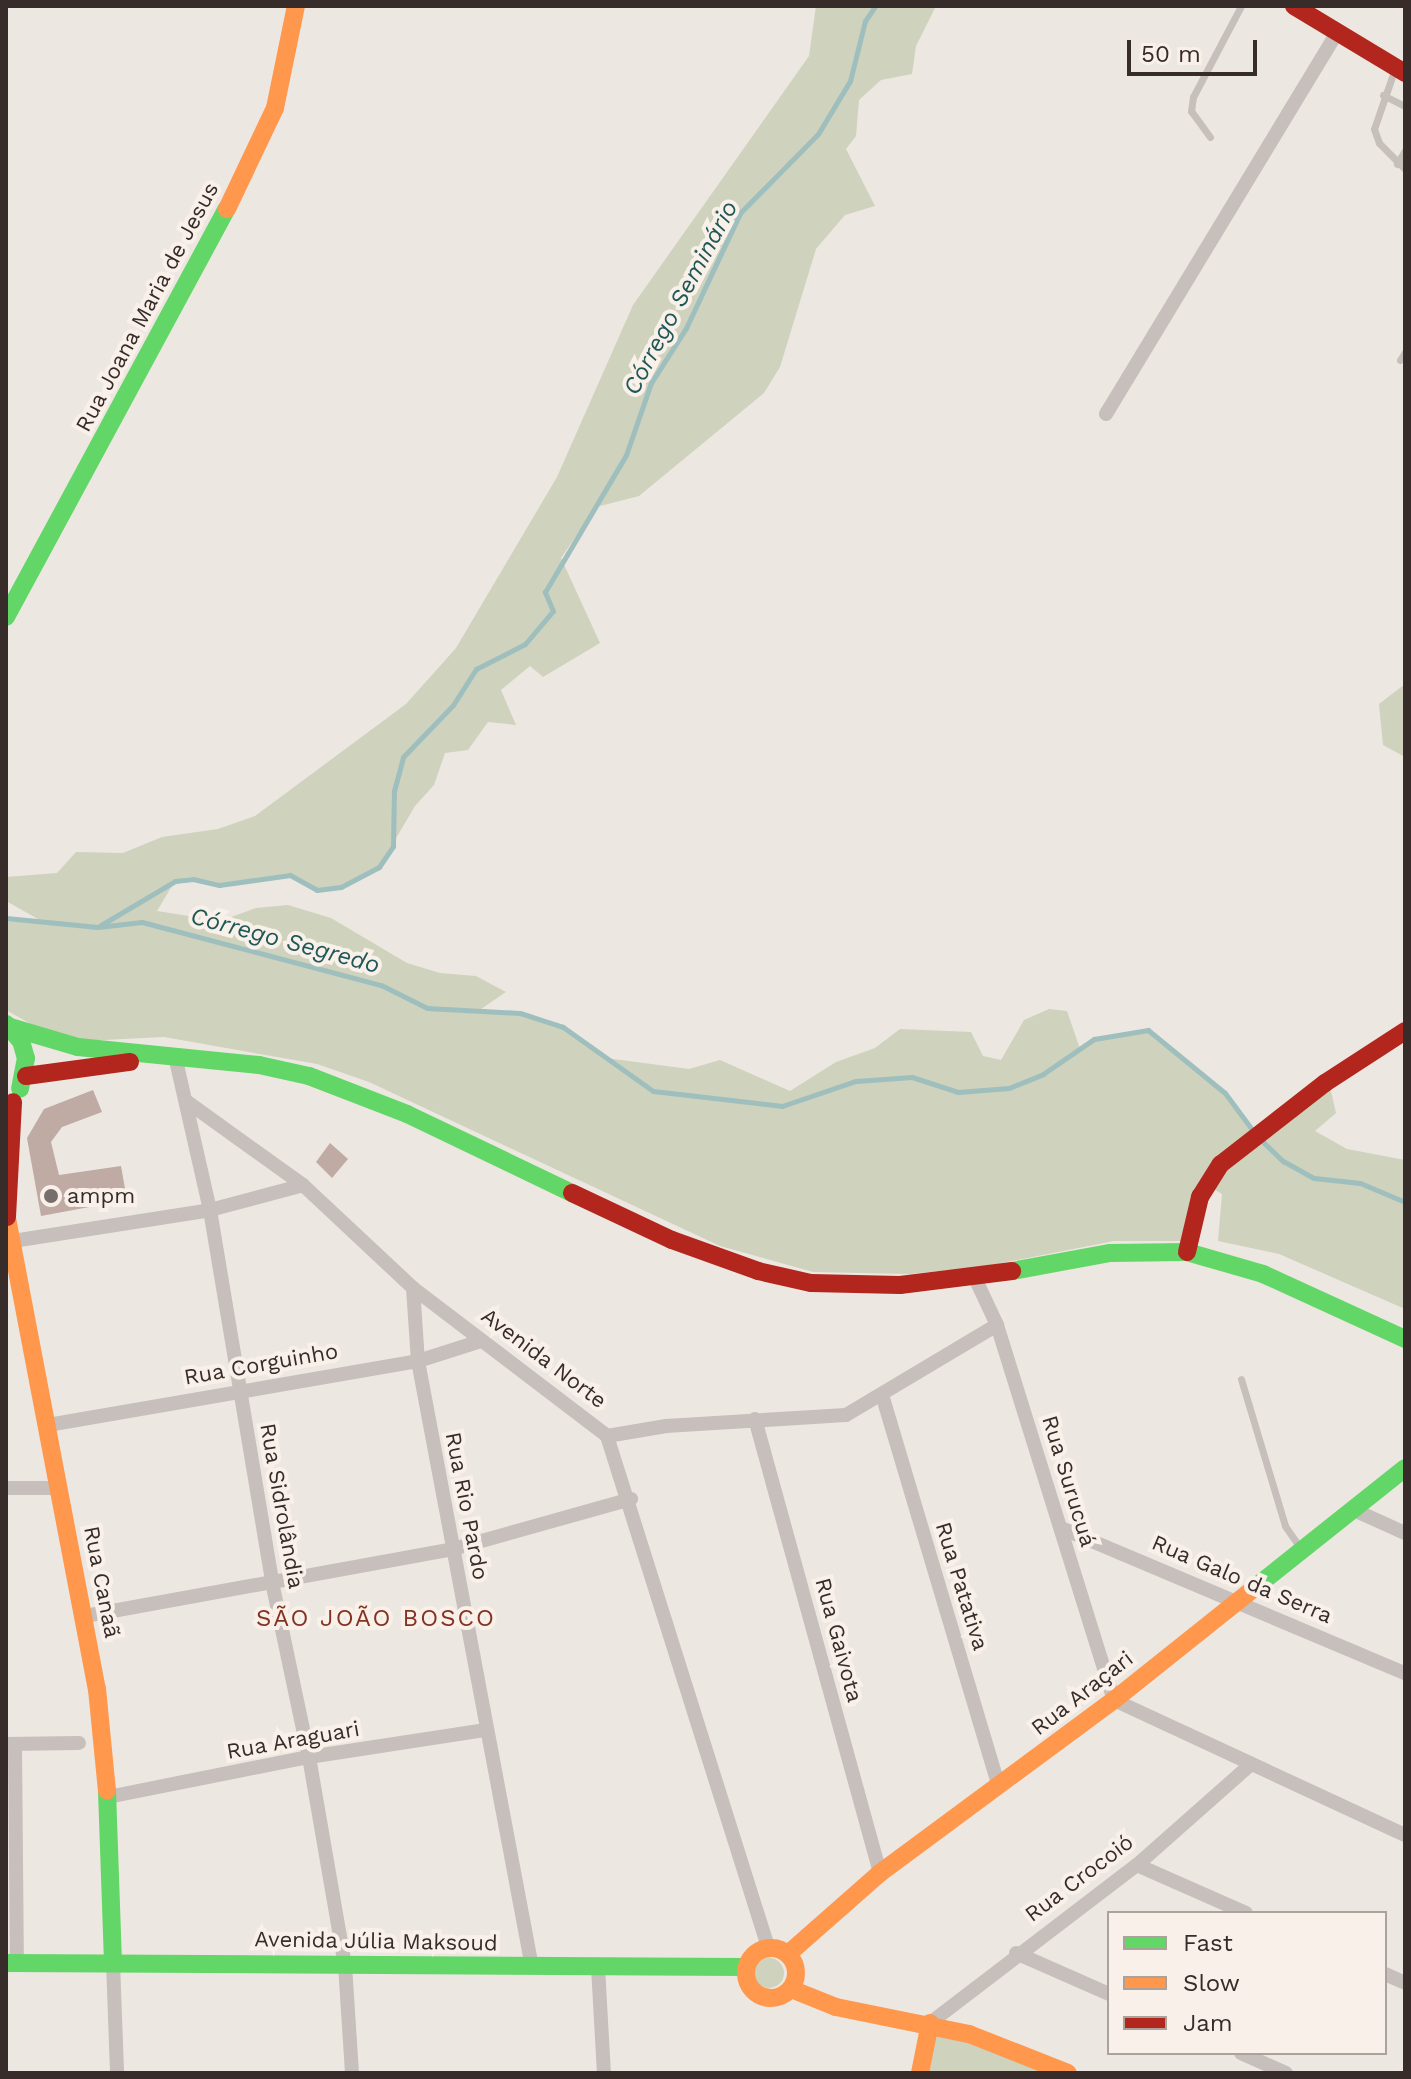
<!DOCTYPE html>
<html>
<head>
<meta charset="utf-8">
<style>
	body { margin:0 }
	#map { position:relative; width:1411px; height:2079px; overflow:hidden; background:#ede7e2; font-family:"Work Sans",sans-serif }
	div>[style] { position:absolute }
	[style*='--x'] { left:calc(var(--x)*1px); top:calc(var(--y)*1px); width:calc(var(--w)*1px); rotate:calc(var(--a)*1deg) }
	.green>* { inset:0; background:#cfd2bc }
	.round { border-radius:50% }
	.stream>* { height:5px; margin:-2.5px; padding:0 2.5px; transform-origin:2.5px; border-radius:2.5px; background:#9ebfbd }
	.building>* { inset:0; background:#c0aaa4 }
	.lane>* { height:7px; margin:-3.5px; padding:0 3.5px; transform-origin:3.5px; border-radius:3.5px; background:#c6bfbb }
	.street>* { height:14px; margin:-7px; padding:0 7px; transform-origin:7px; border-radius:7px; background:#c6bfbb }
	.fast>* { height:18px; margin:-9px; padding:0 9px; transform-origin:9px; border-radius:9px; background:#63d668 }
	.slow>* { height:18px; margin:-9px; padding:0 9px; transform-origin:9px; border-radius:9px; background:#ff974d }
	.slow>.ring { margin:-9px; padding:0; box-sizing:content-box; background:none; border:18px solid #ff974d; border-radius:50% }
	.jam>* { height:18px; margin:-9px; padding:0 9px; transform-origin:9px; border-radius:9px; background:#b3261e }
	.dots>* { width:22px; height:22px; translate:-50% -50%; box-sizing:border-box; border:4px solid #f9f1e9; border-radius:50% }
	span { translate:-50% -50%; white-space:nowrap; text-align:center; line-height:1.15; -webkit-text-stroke:8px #f9f1e9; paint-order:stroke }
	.street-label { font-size:22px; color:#372c29 }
	.poi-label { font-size:22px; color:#372c29 }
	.left { translate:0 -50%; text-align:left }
	.water-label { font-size:24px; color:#1f5857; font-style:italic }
	.neighbourhood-label { font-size:24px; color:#843323; letter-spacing:2px }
	.frame { position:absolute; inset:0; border:8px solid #372c29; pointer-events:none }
	.legend { position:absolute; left:1107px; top:1911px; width:280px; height:144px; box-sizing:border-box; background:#f9f1e9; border:2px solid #aba29c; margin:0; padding:10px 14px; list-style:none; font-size:24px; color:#372c29 }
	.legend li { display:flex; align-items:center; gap:16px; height:40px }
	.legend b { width:40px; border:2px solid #aba29c }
	.scale { position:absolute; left:1127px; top:40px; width:130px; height:36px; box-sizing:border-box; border:4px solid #372c29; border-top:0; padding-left:10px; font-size:24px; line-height:28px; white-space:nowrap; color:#372c29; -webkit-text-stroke:6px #f9f1e9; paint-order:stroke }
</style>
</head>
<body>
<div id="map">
	<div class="green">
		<div style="clip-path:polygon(816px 6px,936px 6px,916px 46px,912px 74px,881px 80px,859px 100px,856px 136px,846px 149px,875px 206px,845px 215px,816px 249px,780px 367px,764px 393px,639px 496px,596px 507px,561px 558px,600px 643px,543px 677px,530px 666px,501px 690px,516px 725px,488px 722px,468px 750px,445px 753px,434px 785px,415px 806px,379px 867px,341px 887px,317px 890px,290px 875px,219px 885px,193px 879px,175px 881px,157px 911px,220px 921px,256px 908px,288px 905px,331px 918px,407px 963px,440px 973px,476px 976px,506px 992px,481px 1009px,520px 1013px,563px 1027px,606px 1058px,689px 1069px,720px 1060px,790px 1091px,836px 1062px,875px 1048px,900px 1029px,971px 1032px,983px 1056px,1001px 1060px,1024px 1020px,1049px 1009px,1067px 1011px,1080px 1049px,1094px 1039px,1148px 1030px,1225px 1093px,1255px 1131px,1330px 1087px,1336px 1113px,1315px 1131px,1347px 1149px,1405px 1160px,1405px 1309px,1279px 1254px,1218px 1241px,1222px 1194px,1205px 1184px,1185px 1241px,1114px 1241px,981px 1267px,910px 1274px,813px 1272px,720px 1246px,369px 1082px,317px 1064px,164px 1037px,83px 1041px,54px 1037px,6px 1010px,6px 918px,38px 919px,6px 901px,6px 877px,57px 873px,76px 852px,123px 853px,162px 837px,218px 829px,255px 816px,406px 704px,456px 648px,557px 477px,633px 305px,809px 56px)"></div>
		<div style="clip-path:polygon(1405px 684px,1405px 757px,1383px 745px,1379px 704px)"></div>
		<div class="round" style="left:754px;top:1958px;width:30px;height:30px"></div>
		<div style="clip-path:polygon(935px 2030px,1051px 2073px,927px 2073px)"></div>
	</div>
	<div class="stream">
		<div style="--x:6;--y:918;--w:92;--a:5.6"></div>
		<div style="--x:98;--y:927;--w:44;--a:-6.5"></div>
		<div style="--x:142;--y:922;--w:247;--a:14.8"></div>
		<div style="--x:381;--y:985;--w:51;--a:26.6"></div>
		<div style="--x:427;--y:1008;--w:93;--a:3.1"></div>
		<div style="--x:520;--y:1013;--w:45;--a:18"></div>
		<div style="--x:563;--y:1027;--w:110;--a:35.4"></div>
		<div style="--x:653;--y:1091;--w:130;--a:6.6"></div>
		<div style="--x:782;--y:1106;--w:78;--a:-18.7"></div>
		<div style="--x:856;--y:1081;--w:56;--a:-4.1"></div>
		<div style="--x:912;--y:1077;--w:48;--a:18.1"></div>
		<div style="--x:958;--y:1092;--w:51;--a:-4.5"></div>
		<div style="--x:1009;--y:1088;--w:37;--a:-22"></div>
		<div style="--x:1043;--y:1074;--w:62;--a:-34.5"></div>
		<div style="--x:1094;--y:1039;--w:55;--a:-9.5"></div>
		<div style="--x:1148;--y:1030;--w:99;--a:39.3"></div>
		<div style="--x:1225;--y:1093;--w:47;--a:53.6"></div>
		<div style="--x:101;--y:925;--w:86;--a:-30.7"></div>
		<div style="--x:175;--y:881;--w:18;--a:-6"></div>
		<div style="--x:193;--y:879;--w:27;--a:13"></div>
		<div style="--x:219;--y:885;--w:72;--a:-8"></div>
		<div style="--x:290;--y:875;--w:31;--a:29"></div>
		<div style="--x:317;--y:890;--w:24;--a:-7"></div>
		<div style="--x:341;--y:887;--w:43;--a:-27.8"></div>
		<div style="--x:379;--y:867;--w:25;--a:-56"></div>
		<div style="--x:393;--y:846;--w:55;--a:-89"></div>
		<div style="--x:394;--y:791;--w:35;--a:-75"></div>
		<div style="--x:403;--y:757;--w:72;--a:-46.1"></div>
		<div style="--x:453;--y:705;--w:43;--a:-57.4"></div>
		<div style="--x:476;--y:669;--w:55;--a:-27"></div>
		<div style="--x:525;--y:644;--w:43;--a:-49.7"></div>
		<div style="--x:553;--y:611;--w:21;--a:-113"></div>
		<div style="--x:545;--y:592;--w:159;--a:-59.4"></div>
		<div style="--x:626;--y:455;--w:76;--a:-70.9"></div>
		<div style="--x:651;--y:383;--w:65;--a:-57.5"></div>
		<div style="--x:686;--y:328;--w:127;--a:-64.8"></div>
		<div style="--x:740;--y:213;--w:111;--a:-45.4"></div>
		<div style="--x:818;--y:134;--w:62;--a:-58.9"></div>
		<div style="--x:850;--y:81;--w:62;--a:-76"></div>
		<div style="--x:865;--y:21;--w:18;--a:-56"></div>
		<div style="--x:1260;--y:1139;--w:32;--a:44"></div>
		<div style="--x:1283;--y:1161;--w:35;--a:29"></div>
		<div style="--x:1314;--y:1178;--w:46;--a:6.2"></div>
		<div style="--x:1360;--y:1183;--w:49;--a:22.9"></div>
	</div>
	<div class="building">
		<div style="clip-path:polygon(93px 1090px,102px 1112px,62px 1127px,51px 1142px,59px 1175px,121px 1166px,127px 1200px,41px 1216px,27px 1138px,44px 1109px)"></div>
		<div style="clip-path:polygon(330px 1143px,348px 1159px,332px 1178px,316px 1162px)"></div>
	</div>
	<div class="lane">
		<div style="--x:1394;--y:71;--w:61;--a:109"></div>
		<div style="--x:1374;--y:129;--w:15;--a:70"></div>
		<div style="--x:1379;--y:143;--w:37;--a:45"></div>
		<div style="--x:1383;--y:95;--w:25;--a:27"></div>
		<div style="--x:1210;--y:137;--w:32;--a:-126"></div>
		<div style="--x:1191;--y:111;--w:14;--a:-82"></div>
		<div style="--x:1193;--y:97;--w:103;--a:-62.2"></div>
		<div style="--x:1397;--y:164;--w:16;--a:-60"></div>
		<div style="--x:1400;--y:360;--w:9;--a:-58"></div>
		<div style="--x:1241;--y:1379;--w:153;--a:73.3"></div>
		<div style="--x:1285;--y:1526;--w:28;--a:55"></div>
	</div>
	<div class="street">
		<div style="--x:1106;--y:414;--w:446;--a:-58.8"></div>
		<div style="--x:175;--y:1056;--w:158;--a:77.2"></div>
		<div style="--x:210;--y:1210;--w:377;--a:80.5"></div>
		<div style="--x:272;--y:1582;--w:179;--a:78.1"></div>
		<div style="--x:309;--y:1757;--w:211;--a:80.2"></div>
		<div style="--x:345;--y:1965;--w:108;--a:86.3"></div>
		<div style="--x:186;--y:1101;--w:144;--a:35.7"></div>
		<div style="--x:303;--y:1185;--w:151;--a:43.1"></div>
		<div style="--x:413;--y:1288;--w:244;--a:37.3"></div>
		<div style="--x:607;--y:1436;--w:536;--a:72.51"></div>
		<div style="--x:13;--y:1241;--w:199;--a:-8.9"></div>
		<div style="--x:210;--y:1210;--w:96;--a:-15"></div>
		<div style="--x:975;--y:1278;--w:52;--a:64.9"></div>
		<div style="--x:997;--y:1325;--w:393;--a:72.7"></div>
		<div style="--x:1114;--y:1700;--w:321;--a:24.9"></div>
		<div style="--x:413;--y:1288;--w:73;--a:86.1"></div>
		<div style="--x:418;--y:1361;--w:617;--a:79.35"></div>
		<div style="--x:883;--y:1398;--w:405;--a:73.4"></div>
		<div style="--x:755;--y:1419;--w:471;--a:74.6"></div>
		<div style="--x:48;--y:1425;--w:375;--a:-9.8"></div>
		<div style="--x:418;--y:1361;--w:66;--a:-17.6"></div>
		<div style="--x:607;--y:1436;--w:60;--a:-9.6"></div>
		<div style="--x:666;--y:1426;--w:180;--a:-3.5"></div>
		<div style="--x:846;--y:1415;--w:176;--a:-30.8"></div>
		<div style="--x:6;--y:1488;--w:53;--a:0"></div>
		<div style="--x:1354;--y:1510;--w:56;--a:24.3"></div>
		<div style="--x:1061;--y:1528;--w:373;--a:22.9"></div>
		<div style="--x:85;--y:1616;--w:374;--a:-10.3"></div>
		<div style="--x:453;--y:1549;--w:185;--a:-15.7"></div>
		<div style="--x:7;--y:1744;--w:72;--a:-0.8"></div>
		<div style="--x:15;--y:1744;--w:219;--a:89.5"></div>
		<div style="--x:108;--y:1797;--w:205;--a:-11.3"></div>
		<div style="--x:309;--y:1757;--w:179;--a:-8.7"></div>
		<div style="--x:1137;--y:1865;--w:119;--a:23.8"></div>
		<div style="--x:1016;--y:1953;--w:102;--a:23.8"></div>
		<div style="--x:113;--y:1962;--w:111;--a:87.9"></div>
		<div style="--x:598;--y:1967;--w:106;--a:86.8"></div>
		<div style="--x:1385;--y:1974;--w:22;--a:24"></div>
		<div style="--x:930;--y:2023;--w:260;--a:-37.4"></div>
		<div style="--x:1137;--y:1865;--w:152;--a:-41.5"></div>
		<div style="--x:1241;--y:2053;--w:49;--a:24"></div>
	</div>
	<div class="fast">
		<div style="--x:6;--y:617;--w:464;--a:-61.6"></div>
		<div style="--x:6;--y:1024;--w:23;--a:49"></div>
		<div style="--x:21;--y:1041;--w:18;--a:74"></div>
		<div style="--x:26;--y:1058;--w:31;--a:101"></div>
		<div style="--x:10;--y:1027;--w:71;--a:16.4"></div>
		<div style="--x:78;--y:1047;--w:182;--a:5.7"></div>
		<div style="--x:259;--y:1065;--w:51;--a:12.4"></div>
		<div style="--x:309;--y:1076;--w:105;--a:21.2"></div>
		<div style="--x:407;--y:1114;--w:183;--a:25.6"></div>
		<div style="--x:1012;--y:1271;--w:100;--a:-10.4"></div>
		<div style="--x:1110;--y:1253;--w:77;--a:-0.7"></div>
		<div style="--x:1187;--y:1252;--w:79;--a:16.1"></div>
		<div style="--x:1263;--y:1274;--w:156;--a:24.6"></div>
		<div style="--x:1253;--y:1589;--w:194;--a:-38.5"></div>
		<div style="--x:107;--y:1791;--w:171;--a:88"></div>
		<div style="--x:6;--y:1963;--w:739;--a:0.31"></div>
	</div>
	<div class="slow">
		<div style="--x:227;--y:209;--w:112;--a:-64.6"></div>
		<div style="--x:275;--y:108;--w:104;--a:-78.4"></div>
		<div style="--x:6;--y:1213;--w:485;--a:79.2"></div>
		<div style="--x:97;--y:1689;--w:102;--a:84.4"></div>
		<div class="ring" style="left:746px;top:1948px;width:32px;height:32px"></div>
		<div style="--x:788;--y:1954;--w:123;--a:-41.4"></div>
		<div style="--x:880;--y:1873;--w:291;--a:-36.5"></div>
		<div style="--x:1114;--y:1700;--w:178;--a:-38.6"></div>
		<div style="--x:791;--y:1989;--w:48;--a:21.8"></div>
		<div style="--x:836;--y:2007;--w:136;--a:11.5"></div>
		<div style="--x:969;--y:2034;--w:106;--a:21.5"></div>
		<div style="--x:920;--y:2073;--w:51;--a:-78.7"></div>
	</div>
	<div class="jam">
		<div style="--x:1294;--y:6;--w:130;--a:31.1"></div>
		<div style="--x:26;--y:1076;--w:105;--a:-7.7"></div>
		<div style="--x:572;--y:1193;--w:110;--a:25.2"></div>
		<div style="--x:672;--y:1240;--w:91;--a:19.8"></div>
		<div style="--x:758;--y:1271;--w:54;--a:12.8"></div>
		<div style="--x:811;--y:1283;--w:89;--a:1.3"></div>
		<div style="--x:900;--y:1285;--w:113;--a:-7.1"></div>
		<div style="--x:7;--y:1217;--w:115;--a:-87"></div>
		<div style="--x:1187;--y:1252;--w:57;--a:-76.7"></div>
		<div style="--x:1200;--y:1197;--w:39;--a:-58"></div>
		<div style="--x:1221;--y:1164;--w:132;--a:-37.9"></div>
		<div style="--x:1325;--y:1083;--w:95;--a:-33"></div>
	</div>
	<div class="dots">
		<div style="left:51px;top:1196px;background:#776d6a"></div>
	</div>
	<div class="street-label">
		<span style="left:147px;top:307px;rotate:-62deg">Rua Joana Maria de Jesus</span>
		<span style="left:544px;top:1358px;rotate:37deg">Avenida Norte</span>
		<span style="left:261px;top:1364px;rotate:-10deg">Rua Corguinho</span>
		<span style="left:1069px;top:1481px;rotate:73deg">Rua Surucuá</span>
		<span style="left:282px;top:1506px;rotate:80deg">Rua Sidrolândia</span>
		<span style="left:467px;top:1506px;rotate:79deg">Rua Rio Pardo</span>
		<span style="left:1242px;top:1579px;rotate:23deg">Rua Galo da Serra</span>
		<span style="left:102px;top:1582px;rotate:79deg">Rua Canaã</span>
		<span style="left:962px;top:1586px;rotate:73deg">Rua Patativa</span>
		<span style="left:839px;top:1640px;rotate:75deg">Rua Gaivota</span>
		<span style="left:1082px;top:1693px;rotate:-38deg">Rua Araçari</span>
		<span style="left:293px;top:1740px;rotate:-10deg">Rua Araguari</span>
		<span style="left:1079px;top:1878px;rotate:-37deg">Rua Crocoió</span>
		<span style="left:376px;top:1941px;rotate:1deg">Avenida Júlia Maksoud</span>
	</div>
	<div class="poi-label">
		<span class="left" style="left:67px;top:1196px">ampm</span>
	</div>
	<div class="water-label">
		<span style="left:681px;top:298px;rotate:-62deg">Córrego Seminário</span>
		<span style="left:285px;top:941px;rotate:15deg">Córrego Segredo</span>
	</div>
	<div class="neighbourhood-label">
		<span style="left:376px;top:1619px">SÃO JOÃO BOSCO</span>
	</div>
	<div class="frame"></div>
	<ul class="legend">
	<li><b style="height:10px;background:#63d668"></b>Fast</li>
	<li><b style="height:10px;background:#ff974d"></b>Slow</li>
	<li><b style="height:10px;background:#b3261e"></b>Jam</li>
	</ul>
	<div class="scale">50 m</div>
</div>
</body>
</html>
